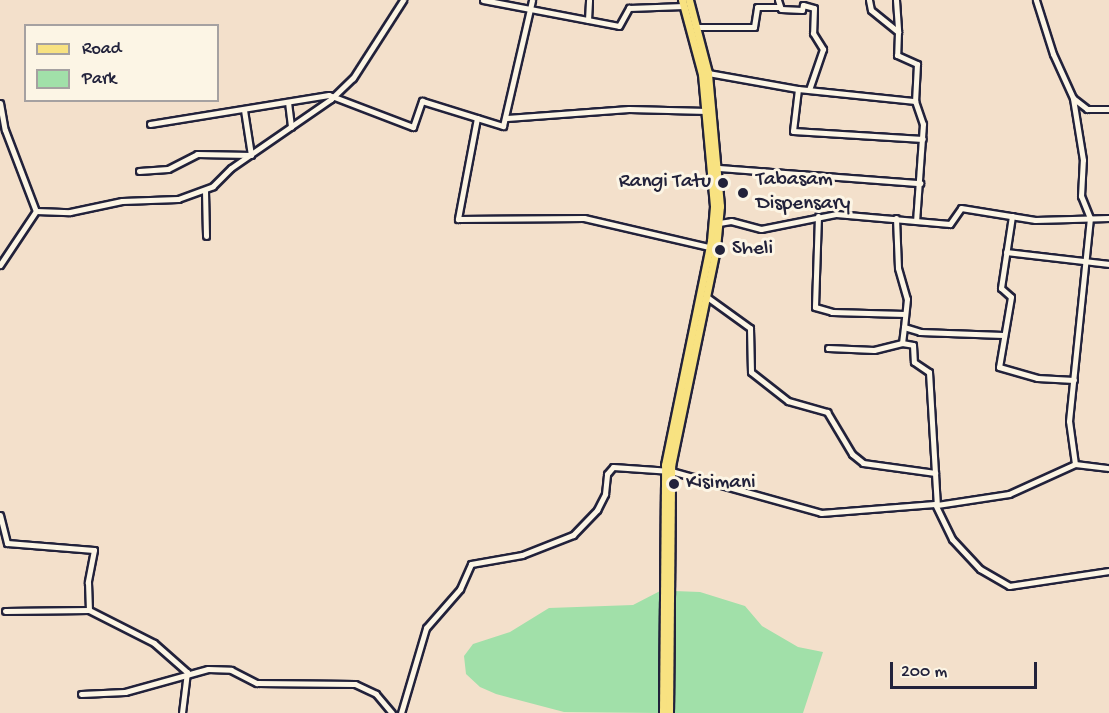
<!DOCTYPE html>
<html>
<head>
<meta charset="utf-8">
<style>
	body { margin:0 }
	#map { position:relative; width:1109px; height:713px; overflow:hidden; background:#f3e0cb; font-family:"Gochi Hand",sans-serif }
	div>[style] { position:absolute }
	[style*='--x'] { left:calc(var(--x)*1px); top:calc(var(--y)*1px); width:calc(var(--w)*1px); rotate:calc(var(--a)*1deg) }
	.green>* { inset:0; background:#a1e0a9 }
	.roads { filter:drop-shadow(2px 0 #22223b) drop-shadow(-2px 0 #22223b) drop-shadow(0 2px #22223b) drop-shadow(0 -2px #22223b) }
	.minor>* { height:5px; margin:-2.5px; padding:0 2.5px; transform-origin:2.5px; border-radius:2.5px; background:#fcf5e5 }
	.major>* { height:7px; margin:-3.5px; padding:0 3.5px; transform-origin:3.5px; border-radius:3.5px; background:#f8e281 }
	.dots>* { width:16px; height:16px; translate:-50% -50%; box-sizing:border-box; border:3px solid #fcf5e5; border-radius:50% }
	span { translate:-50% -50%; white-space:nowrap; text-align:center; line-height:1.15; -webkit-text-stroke:6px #fcf5e5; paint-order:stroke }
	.poi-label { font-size:21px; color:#22223b }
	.left { translate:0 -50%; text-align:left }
	.right { translate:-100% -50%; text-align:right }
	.legend { position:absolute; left:24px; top:24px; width:195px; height:78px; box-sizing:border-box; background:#fcf5e5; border:2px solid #a5a1a1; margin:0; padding:8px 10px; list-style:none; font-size:18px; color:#22223b }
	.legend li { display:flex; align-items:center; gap:12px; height:30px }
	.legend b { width:30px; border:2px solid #a5a1a1 }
	.scale { position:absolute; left:890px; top:662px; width:147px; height:27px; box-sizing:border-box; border:3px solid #22223b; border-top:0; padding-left:8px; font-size:18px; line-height:21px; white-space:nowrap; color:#22223b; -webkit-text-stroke:4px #fcf5e5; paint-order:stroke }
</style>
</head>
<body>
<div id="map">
	<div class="green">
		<div style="clip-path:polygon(662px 590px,659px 713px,564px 712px,496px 694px,480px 687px,466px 674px,464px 656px,473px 644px,510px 632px,549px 608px,633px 605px)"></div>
		<div style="clip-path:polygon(674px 591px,700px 592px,745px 606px,762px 626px,798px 647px,823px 652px,803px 713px,672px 713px)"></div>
	</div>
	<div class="roads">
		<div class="minor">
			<div style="--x:483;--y:0;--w:138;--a:10.8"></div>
			<div style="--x:619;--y:26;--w:21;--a:-61"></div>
			<div style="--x:629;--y:8;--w:55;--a:-2.1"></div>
			<div style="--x:778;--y:0;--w:9;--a:72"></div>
			<div style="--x:781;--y:9;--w:21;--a:3"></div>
			<div style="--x:802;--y:10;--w:5;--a:-79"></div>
			<div style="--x:803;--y:5;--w:11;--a:15"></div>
			<div style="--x:814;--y:8;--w:25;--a:92"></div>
			<div style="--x:813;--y:33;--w:19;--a:58"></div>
			<div style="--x:823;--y:49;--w:43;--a:108.9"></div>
			<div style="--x:869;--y:0;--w:10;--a:79"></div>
			<div style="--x:871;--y:10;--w:35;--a:39"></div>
			<div style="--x:898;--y:32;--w:23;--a:92"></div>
			<div style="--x:897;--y:55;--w:22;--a:24"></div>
			<div style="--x:917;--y:64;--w:37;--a:93"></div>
			<div style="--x:896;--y:0;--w:32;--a:86"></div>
			<div style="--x:588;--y:20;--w:20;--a:-87"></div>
			<div style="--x:697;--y:27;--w:57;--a:0"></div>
			<div style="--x:754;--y:27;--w:20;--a:-81"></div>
			<div style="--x:757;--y:7;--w:21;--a:0"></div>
			<div style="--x:708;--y:73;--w:91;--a:10.1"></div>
			<div style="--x:798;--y:89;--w:118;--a:5.9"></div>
			<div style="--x:915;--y:101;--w:24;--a:71"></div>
			<div style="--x:923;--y:124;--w:97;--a:94.1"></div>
			<div style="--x:798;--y:89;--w:42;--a:96.8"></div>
			<div style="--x:793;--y:131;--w:130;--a:3.5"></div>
			<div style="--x:1073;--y:98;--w:18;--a:38"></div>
			<div style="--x:1087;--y:109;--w:22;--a:0"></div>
			<div style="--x:288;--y:102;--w:25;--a:83"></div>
			<div style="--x:0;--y:103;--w:27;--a:80"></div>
			<div style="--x:5;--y:130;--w:87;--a:69.1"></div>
			<div style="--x:477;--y:118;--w:103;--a:100.7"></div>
			<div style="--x:458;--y:219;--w:126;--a:-0.5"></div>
			<div style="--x:584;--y:218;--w:132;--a:13.1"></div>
			<div style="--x:507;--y:118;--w:122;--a:-4.2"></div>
			<div style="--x:629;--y:109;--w:78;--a:1.5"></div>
			<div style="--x:150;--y:124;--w:181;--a:-9.2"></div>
			<div style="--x:329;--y:95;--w:90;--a:20.9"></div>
			<div style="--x:413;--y:127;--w:28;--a:-71"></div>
			<div style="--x:422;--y:101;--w:85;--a:17.2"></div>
			<div style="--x:503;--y:126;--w:129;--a:-77"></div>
			<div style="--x:719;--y:168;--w:202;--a:4.3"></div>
			<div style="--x:139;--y:171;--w:29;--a:-4"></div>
			<div style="--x:168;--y:169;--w:33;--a:-27"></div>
			<div style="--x:197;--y:154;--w:54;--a:1.1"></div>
			<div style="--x:251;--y:155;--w:46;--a:-98.8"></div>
			<div style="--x:205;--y:191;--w:45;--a:88.7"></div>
			<div style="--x:818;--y:216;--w:91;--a:91.9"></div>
			<div style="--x:815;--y:307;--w:18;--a:16"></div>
			<div style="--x:832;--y:312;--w:73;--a:1.6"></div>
			<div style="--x:1012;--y:216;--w:73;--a:98.7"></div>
			<div style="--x:1001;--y:288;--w:13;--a:42"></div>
			<div style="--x:1011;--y:297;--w:71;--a:99.7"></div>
			<div style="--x:999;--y:367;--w:40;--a:16"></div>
			<div style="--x:1037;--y:378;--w:37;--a:3"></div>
			<div style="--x:896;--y:218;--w:50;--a:87.7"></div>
			<div style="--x:898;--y:268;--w:32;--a:74"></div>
			<div style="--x:907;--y:299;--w:28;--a:96"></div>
			<div style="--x:904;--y:327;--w:17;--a:17"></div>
			<div style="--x:920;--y:332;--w:83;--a:2.1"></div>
			<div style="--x:719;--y:223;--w:12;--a:-9"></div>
			<div style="--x:731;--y:221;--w:31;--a:15"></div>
			<div style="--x:761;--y:229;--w:76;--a:-11.3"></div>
			<div style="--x:836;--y:214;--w:114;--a:5"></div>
			<div style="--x:950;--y:224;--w:19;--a:-55"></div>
			<div style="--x:961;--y:208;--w:75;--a:9.2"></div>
			<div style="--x:1035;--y:220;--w:74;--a:-1.5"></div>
			<div style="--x:1006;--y:252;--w:104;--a:6.6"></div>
			<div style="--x:0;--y:265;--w:65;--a:-56.3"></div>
			<div style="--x:36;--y:211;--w:34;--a:2"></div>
			<div style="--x:70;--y:212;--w:53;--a:-11.9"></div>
			<div style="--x:122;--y:201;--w:56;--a:-2"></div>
			<div style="--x:178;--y:199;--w:37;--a:-20"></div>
			<div style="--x:213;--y:186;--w:25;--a:-45"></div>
			<div style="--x:231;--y:168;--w:121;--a:-34.6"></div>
			<div style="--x:331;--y:99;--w:30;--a:-44"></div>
			<div style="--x:353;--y:78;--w:93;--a:-57.3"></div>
			<div style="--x:707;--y:297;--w:53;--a:35.8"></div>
			<div style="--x:750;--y:328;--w:44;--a:88.7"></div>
			<div style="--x:751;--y:372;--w:47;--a:38.1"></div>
			<div style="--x:788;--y:401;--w:41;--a:15.8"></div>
			<div style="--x:827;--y:412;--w:49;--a:59.2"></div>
			<div style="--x:852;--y:454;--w:14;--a:39"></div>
			<div style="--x:863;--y:463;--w:73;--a:7.9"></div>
			<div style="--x:904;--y:327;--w:16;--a:97"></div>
			<div style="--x:902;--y:343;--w:11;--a:10"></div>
			<div style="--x:913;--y:345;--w:17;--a:87"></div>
			<div style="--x:914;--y:362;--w:18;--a:34"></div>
			<div style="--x:929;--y:372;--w:133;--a:86.6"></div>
			<div style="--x:937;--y:505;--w:73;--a:-8.7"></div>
			<div style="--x:1009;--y:494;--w:72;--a:-24.4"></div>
			<div style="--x:1075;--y:464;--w:43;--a:-97.9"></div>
			<div style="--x:1069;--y:421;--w:204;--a:-84.1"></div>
			<div style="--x:1090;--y:218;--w:24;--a:-112"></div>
			<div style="--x:1081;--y:196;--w:36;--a:-87"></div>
			<div style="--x:1083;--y:160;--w:63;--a:-99.2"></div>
			<div style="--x:1073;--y:98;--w:48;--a:-114.4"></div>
			<div style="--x:1053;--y:54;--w:57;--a:-107.5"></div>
			<div style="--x:828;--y:348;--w:46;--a:2.5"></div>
			<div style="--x:874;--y:350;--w:29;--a:-14"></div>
			<div style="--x:1075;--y:464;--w:34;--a:7"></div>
			<div style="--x:0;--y:515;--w:29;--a:76"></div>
			<div style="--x:7;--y:543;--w:87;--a:4.6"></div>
			<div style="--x:94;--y:550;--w:33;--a:101"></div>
			<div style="--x:88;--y:582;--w:28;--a:88"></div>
			<div style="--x:89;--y:610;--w:73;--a:26.9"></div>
			<div style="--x:154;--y:643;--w:44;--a:41.3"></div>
			<div style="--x:187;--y:672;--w:41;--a:97"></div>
			<div style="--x:5;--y:611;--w:84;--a:-0.7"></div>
			<div style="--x:81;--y:694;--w:44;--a:-2.6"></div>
			<div style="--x:125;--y:692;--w:86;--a:-15.5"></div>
			<div style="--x:208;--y:669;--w:23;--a:2"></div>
			<div style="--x:231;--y:670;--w:29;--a:27"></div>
			<div style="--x:257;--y:683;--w:98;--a:0.6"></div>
			<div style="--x:355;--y:684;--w:23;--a:25"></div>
			<div style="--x:376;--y:694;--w:25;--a:50"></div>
			<div style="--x:401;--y:713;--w:89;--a:-73.6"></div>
			<div style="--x:426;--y:628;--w:52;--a:-48.9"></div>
			<div style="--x:460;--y:589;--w:27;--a:-66"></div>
			<div style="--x:471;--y:564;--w:52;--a:-10"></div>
			<div style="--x:522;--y:555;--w:55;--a:-21.4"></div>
			<div style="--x:573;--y:535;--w:35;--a:-46"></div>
			<div style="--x:597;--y:510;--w:18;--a:-63"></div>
			<div style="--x:605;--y:494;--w:20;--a:-84"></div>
			<div style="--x:607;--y:474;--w:9;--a:-49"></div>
			<div style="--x:613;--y:467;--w:58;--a:3.9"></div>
			<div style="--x:671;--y:471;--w:156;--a:15.6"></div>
			<div style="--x:821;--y:513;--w:114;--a:-4.5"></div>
			<div style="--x:935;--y:504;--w:39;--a:64"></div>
			<div style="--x:952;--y:539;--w:41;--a:47"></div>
			<div style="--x:980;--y:569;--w:34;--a:30"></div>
			<div style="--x:1009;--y:586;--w:101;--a:-8.5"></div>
		</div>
		<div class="major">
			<div style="--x:663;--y:713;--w:248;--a:-89.5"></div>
			<div style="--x:665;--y:465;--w:229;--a:-78.4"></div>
			<div style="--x:711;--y:241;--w:35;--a:-85"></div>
			<div style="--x:714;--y:206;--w:133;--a:-95.2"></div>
			<div style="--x:702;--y:74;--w:77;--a:-105.1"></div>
			<div style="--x:669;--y:713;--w:247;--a:-89.5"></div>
			<div style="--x:671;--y:466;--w:223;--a:-78.3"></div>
			<div style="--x:716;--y:248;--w:42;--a:-84.6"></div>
			<div style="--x:720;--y:206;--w:134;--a:-95.2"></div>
			<div style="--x:708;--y:73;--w:75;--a:-104.6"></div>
		</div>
	</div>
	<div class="dots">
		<div style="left:723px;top:183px;background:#22223b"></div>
		<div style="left:743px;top:193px;background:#22223b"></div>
		<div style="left:720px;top:250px;background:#22223b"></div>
		<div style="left:674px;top:484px;background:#22223b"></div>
	</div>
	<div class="poi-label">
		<span class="left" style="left:756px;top:193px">Tabasam<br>Dispensary</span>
		<span class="right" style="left:711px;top:183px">Rangi Tatu</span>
		<span class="left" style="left:732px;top:250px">Sheli</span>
		<span class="left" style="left:686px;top:484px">Kisimani</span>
	</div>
	<ul class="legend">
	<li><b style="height:8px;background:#f8e281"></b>Road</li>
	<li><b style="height:16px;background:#a1e0a9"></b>Park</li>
	</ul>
	<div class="scale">200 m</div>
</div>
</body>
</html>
